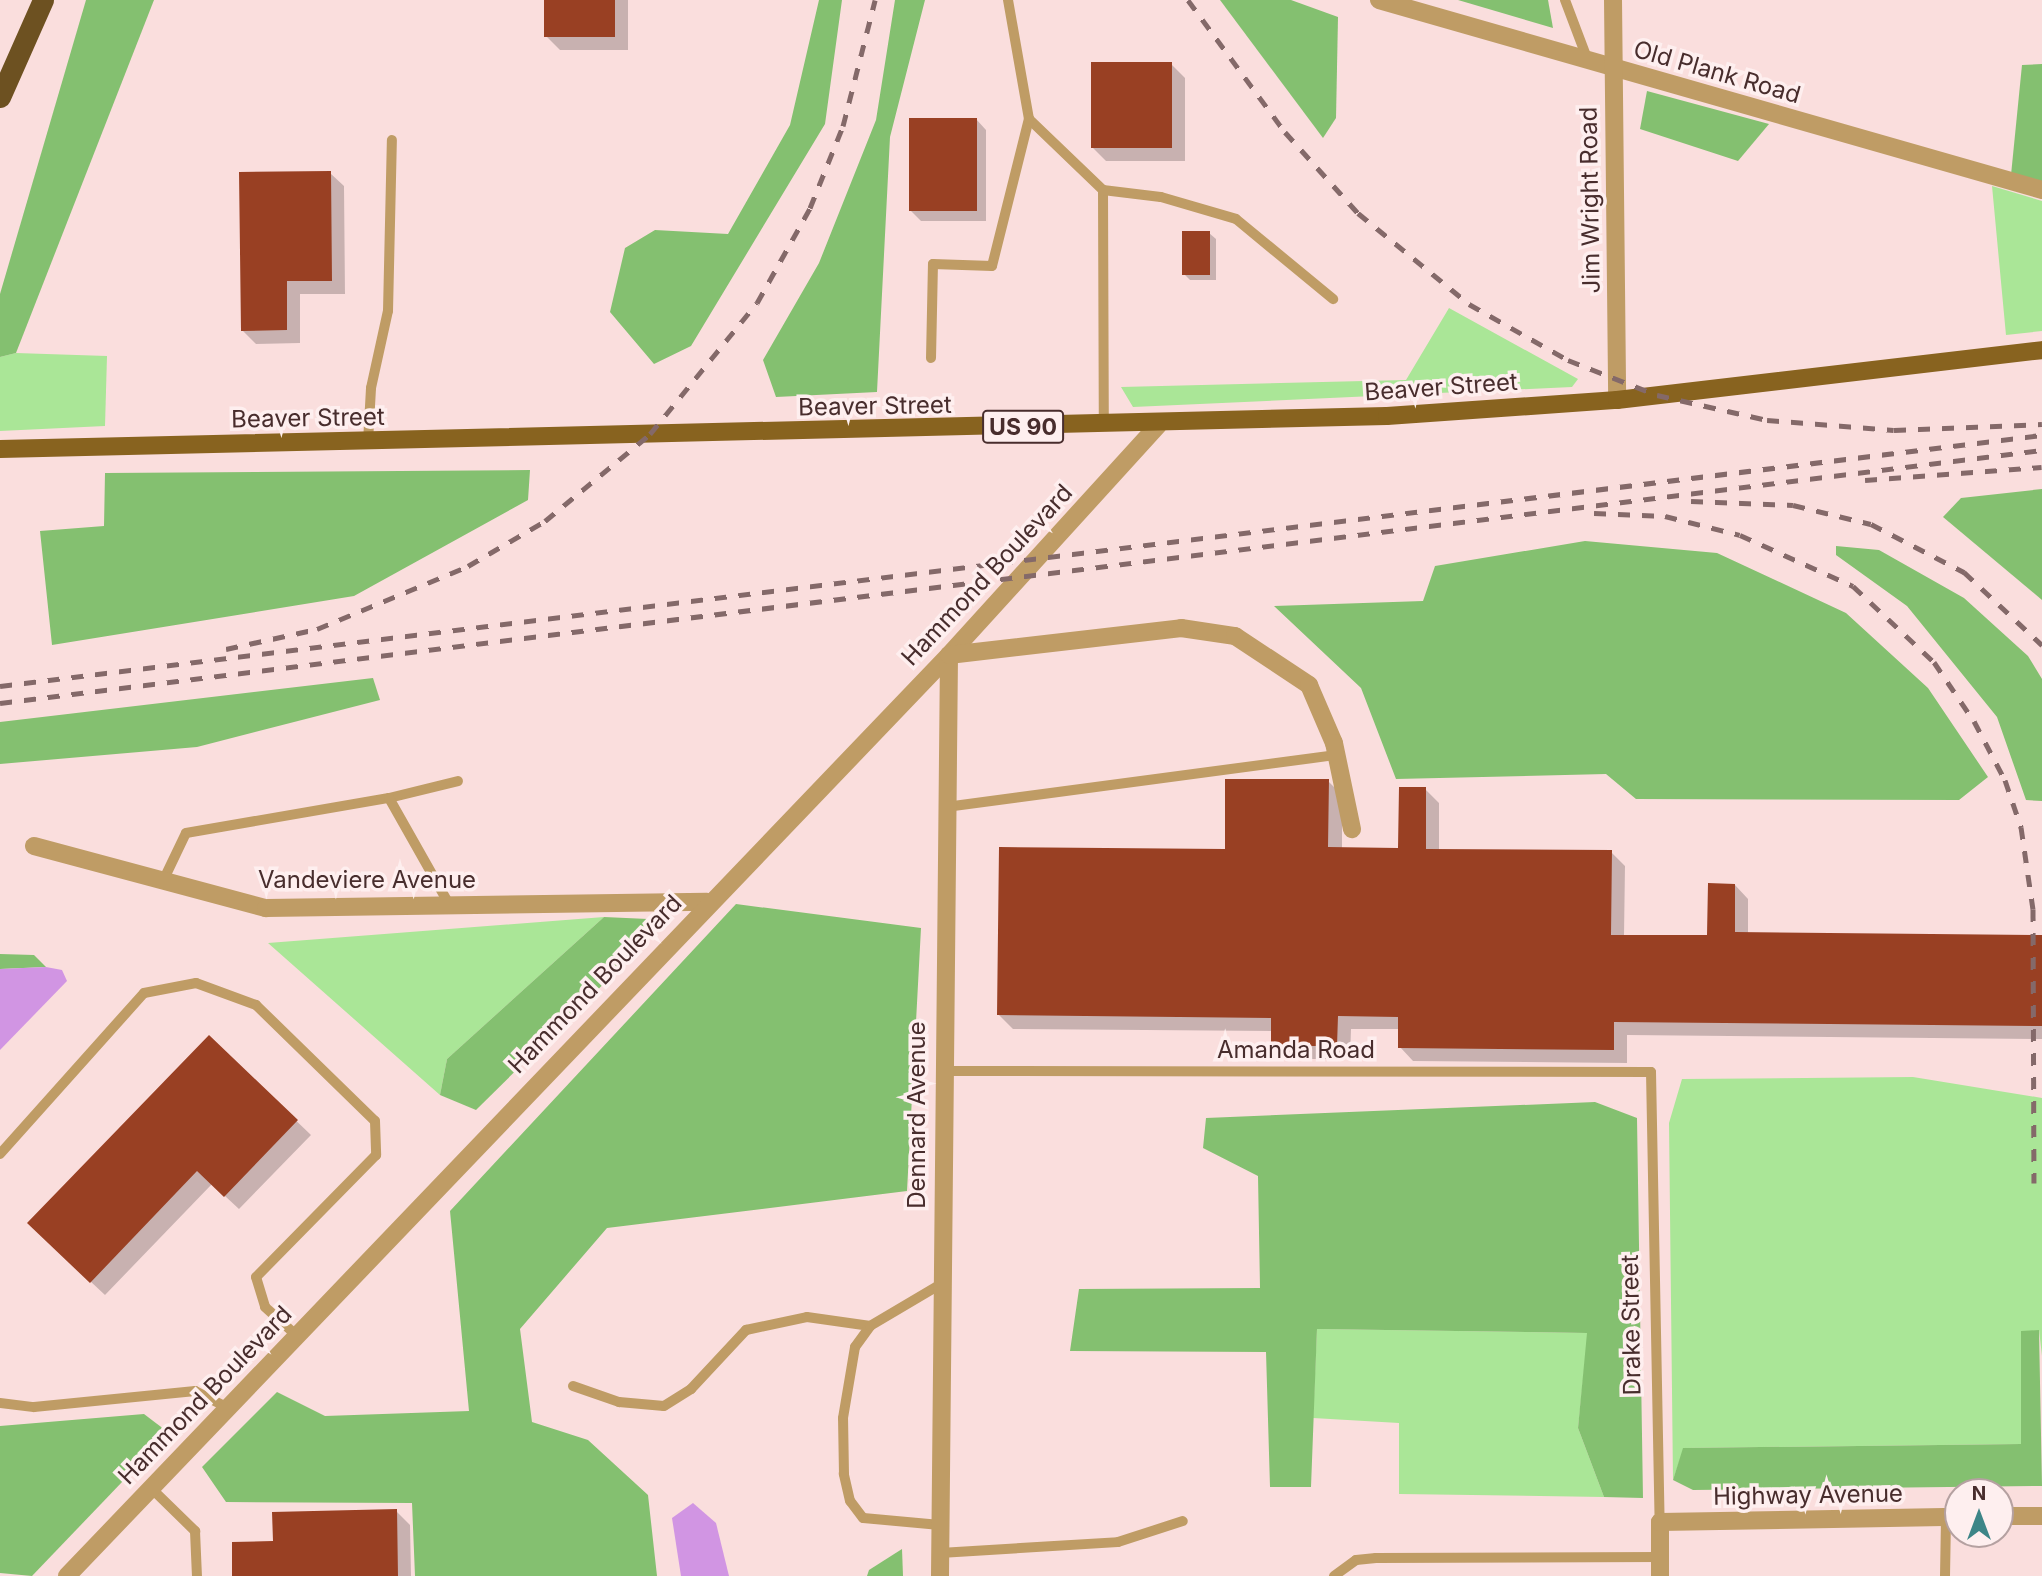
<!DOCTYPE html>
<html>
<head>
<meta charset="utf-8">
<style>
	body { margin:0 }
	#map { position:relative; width:2042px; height:1576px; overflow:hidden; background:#fadedd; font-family:Inter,sans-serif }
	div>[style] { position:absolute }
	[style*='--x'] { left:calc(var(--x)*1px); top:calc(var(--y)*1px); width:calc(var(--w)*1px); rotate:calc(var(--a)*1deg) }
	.green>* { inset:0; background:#aae697 }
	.forest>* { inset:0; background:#84c070 }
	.water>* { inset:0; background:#d195e3 }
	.shadow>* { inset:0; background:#0003 }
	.building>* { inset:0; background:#994023; transform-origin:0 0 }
	.service>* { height:10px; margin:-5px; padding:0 5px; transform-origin:5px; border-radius:5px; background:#bf9c65 }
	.minor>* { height:18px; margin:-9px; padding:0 9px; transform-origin:9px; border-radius:9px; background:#bf9c65 }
	.primary>* { height:18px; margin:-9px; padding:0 9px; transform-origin:9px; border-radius:9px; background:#88631f }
	.motorway>* { height:21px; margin:-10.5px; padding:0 10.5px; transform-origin:10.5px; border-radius:10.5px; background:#6d5121 }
	.rail>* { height:5px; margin-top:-2.5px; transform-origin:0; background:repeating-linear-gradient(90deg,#846969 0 12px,transparent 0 24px) }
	span { translate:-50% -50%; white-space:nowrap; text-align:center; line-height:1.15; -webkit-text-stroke:7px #feefef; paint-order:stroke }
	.shield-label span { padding:2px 5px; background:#feefef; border:2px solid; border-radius:5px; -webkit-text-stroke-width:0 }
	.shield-label { font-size:23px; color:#482d2d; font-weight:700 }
	.street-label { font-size:24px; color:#482d2d }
	.north { position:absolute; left:1944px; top:1478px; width:70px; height:70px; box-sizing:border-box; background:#feefef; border:2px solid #b5a1a1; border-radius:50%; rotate:0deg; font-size:19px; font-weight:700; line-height:28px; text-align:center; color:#482d2d }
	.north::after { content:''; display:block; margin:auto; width:24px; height:32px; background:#3d8587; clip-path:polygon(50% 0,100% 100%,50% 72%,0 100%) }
</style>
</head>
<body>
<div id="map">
	<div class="green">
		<div style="clip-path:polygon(1992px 186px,2042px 201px,2042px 331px,2006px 335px)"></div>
		<div style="clip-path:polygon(1449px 308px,1578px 379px,1572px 387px,1133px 407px,1121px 387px,1406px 380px)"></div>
		<div style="clip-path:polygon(16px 353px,107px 356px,105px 426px,0 431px,0 357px)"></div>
		<div style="clip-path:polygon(604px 917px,447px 1059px,440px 1095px,268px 943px)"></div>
		<div style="clip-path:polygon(1913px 1077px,2042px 1098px,2042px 1356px,2039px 1330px,2021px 1444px,1684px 1448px,1673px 1480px,1669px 1123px,1682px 1079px)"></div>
		<div style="clip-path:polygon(1317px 1329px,1588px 1333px,1578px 1428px,1604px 1497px,1399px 1494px,1399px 1423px,1313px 1418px)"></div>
	</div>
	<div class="forest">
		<div style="clip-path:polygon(86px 0,154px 0,16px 353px,0 357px,0 294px)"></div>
		<div style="clip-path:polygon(819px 0,842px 0,825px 124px,691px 346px,654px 364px,610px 312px,625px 248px,655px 230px,728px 234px,790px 125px)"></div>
		<div style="clip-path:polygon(895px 0,925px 0,890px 137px,877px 392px,776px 397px,763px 360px,819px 263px,876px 120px)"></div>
		<div style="clip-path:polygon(1220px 0,1291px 0,1338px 17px,1336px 118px,1323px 138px)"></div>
		<div style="clip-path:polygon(1458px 0,1548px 0,1553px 28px)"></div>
		<div style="clip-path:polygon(2042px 64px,2042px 184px,2011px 175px,2022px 65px)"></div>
		<div style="clip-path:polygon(1647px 91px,1769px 124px,1738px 161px,1640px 129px)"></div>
		<div style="clip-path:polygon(530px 470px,528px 500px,354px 596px,52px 645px,40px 531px,104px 526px,105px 473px)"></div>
		<div style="clip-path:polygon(2042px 489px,2042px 600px,1943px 517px,1961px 498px)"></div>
		<div style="clip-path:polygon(1585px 541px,1717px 553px,1846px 613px,1928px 688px,1988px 777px,1959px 800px,1636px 799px,1606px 774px,1396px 779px,1361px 688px,1274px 606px,1423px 601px,1435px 566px)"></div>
		<div style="clip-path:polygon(1836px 546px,1879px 550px,1964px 598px,2028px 656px,2042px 679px,2042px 801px,2026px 800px,1997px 717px,1907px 606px,1836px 555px)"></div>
		<div style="clip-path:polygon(373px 678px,380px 700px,197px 747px,0 764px,0 722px)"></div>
		<div style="clip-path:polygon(736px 904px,921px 928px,907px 1191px,607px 1228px,520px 1329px,532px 1422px,588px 1440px,648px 1495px,657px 1576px,415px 1576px,412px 1503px,226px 1502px,202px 1467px,277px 1392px,325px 1416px,469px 1411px,450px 1211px)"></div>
		<div style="clip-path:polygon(604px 917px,648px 919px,650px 938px,476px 1110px,440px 1095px,447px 1059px)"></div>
		<div style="clip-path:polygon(0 954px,34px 955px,46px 967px,0 969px)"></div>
		<div style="clip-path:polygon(1595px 1102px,1637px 1118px,1643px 1498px,1604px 1497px,1578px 1428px,1587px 1333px,1317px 1329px,1311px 1487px,1270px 1487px,1266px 1352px,1070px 1351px,1079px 1289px,1260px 1288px,1258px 1176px,1203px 1148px,1206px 1118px)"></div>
		<div style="clip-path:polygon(2039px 1330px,2042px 1486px,1693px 1490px,1673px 1480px,1683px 1448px,2021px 1444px,2021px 1331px)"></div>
		<div style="clip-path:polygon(144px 1414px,169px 1433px,32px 1576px,0 1573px,0 1426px)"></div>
		<div style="clip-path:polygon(902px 1549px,903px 1576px,867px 1576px,869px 1570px)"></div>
	</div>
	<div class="water">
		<div style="clip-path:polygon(46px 967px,62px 970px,67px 981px,0 1050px,0 969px)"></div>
		<div style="clip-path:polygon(693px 1503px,716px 1523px,729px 1576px,681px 1576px,672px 1518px)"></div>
	</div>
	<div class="shadow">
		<div style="clip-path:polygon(546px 0,628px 0,628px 50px,560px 50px,546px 36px)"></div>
		<div style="clip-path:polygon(1171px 64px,1185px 78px,1185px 161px,1106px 161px,1092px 147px)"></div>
		<div style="clip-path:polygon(976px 119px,986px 130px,986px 221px,921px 221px,911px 211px)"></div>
		<div style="clip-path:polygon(330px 173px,344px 186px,345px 294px,300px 294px,300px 343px,256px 344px,242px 330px)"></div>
		<div style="clip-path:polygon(1209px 233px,1216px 239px,1216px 280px,1190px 280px,1184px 274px)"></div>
		<div style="clip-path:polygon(1328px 781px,1342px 795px,1342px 849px,1400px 850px,1425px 789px,1439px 803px,1439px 851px,1611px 852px,1625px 866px,1624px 936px,1709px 937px,1735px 885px,1748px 899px,1748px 934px,2042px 936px,2042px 1039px,1627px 1035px,1627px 1063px,1413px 1061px,1400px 1047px,1400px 1029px,1351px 1029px,1350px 1059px,1286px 1059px,1273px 1045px,1273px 1031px,1013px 1029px,999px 1015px)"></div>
		<div style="clip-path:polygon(209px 1037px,311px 1135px,239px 1209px,212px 1184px,105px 1295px,43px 1237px)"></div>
		<div style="clip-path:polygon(396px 1511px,410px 1525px,411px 1576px,234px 1576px,275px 1543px)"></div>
	</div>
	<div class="building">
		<div style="left:544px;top:0;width:71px;height:37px"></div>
		<div style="left:1091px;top:62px;width:81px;height:86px"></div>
		<div style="left:909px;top:118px;width:68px;height:93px"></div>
		<div style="clip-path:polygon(331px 171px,332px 281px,287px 281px,287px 330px,241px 331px,239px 172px)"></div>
		<div style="left:1182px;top:231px;width:28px;height:44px"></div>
		<div style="clip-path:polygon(1225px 779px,1329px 779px,1328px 847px,1398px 848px,1399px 787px,1426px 787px,1426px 849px,1612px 850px,1611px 935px,1707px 935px,1708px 883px,1735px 884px,1735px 932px,2042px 935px,2042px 1026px,1614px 1022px,1614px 1050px,1398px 1048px,1398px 1017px,1338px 1016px,1337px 1046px,1271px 1046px,1271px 1018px,997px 1015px,999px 847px,1225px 849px)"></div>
		<div style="clip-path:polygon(209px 1035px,298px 1120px,224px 1197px,197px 1171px,90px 1283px,27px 1223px)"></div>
		<div style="clip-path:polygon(397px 1509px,398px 1576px,232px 1576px,232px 1542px,273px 1541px,272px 1512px)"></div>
	</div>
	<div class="service">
		<div style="--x:1008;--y:0;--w:121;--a:80"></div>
		<div style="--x:1029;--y:119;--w:103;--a:43.8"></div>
		<div style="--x:1103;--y:190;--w:235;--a:89.8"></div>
		<div style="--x:1565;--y:0;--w:65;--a:69.3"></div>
		<div style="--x:1103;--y:190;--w:58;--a:6.9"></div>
		<div style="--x:1161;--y:197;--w:78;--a:16.3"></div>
		<div style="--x:1236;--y:219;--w:126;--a:39.5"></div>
		<div style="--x:931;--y:358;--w:94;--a:-88.8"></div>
		<div style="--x:933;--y:264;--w:59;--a:1.9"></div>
		<div style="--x:992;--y:266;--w:152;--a:-75.9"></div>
		<div style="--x:368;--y:442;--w:54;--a:-86.8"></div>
		<div style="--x:371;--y:388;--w:79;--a:-77.6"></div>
		<div style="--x:388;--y:311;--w:171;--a:-88.7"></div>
		<div style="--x:389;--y:798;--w:71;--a:-13.8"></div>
		<div style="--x:946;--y:807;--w:394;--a:-7.6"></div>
		<div style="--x:163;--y:881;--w:53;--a:-64.4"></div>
		<div style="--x:186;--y:833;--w:206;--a:-9.8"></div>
		<div style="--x:389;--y:798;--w:124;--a:60.5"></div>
		<div style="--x:942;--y:1071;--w:709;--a:0.08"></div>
		<div style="--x:1651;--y:1072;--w:450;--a:88.9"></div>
		<div style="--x:0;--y:1154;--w:216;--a:-48.2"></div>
		<div style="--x:144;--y:993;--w:53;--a:-10.9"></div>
		<div style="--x:196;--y:983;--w:64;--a:20.1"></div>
		<div style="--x:256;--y:1005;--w:166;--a:44.3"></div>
		<div style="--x:375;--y:1121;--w:34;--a:88"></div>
		<div style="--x:376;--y:1155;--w:171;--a:134.5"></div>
		<div style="--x:256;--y:1277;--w:31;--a:73"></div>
		<div style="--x:265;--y:1307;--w:42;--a:42.1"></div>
		<div style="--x:573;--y:1386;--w:49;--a:19.2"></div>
		<div style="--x:619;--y:1402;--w:45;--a:5.1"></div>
		<div style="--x:664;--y:1406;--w:32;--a:-32"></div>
		<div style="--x:691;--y:1389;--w:81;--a:-47"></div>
		<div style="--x:746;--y:1330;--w:62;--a:-12"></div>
		<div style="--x:807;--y:1317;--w:64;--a:8.1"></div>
		<div style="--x:0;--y:1403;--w:34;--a:7"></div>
		<div style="--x:34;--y:1407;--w:162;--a:-5.7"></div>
		<div style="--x:195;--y:1391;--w:36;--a:27"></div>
		<div style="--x:151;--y:1488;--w:62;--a:44.3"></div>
		<div style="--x:195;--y:1531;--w:45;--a:87.5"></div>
		<div style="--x:940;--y:1525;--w:77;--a:-174.8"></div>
		<div style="--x:863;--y:1518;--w:21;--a:-127"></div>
		<div style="--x:850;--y:1501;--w:28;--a:-103"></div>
		<div style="--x:844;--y:1474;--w:56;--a:-91"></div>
		<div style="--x:843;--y:1418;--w:72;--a:-80.4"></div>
		<div style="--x:855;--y:1347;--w:26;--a:-54"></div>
		<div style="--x:870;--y:1326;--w:82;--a:-30.6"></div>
		<div style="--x:940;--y:1553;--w:178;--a:-3.5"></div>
		<div style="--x:1118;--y:1542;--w:68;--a:-17.9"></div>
		<div style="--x:1334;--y:1576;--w:27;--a:-36"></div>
		<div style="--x:1356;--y:1560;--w:20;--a:-6"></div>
		<div style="--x:1376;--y:1558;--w:284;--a:-0.2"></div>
		<div style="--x:1945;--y:1576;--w:59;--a:-89"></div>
	</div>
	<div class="minor">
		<div style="--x:1379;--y:0;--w:690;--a:15.99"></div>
		<div style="--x:1613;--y:0;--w:400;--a:89.4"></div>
		<div style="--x:34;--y:846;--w:240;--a:15"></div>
		<div style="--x:266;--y:908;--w:441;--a:-0.8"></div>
		<div style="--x:2000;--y:1516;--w:42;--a:0"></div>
		<div style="--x:67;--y:1576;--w:1275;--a:-46.24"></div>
		<div style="--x:949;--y:655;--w:311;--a:-47.7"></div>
		<div style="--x:940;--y:1576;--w:921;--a:-89.44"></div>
		<div style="--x:949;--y:655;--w:234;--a:-6.6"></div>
		<div style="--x:1181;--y:628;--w:55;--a:8.4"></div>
		<div style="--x:1235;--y:636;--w:89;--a:33.5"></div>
		<div style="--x:1309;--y:685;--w:63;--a:66.7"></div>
		<div style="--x:1334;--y:743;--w:88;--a:78.2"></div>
		<div style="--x:1660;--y:1576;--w:54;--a:-90"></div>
		<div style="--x:1660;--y:1522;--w:298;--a:-1"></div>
	</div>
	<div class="primary">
		<div style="--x:0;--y:449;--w:1387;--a:-1.36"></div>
		<div style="--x:1387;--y:416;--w:231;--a:-4"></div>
		<div style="--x:1617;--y:400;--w:428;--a:-6.7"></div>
	</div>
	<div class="motorway">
		<div style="--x:0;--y:97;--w:106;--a:-66.1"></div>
	</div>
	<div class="rail">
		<div style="--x:1188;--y:0;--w:164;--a:53.7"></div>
		<div style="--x:1285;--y:132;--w:109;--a:48"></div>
		<div style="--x:1358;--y:213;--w:144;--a:39.3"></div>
		<div style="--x:1469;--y:304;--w:114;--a:29.5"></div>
		<div style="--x:1568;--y:360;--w:96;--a:21.5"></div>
		<div style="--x:1657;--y:395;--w:113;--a:12.8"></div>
		<div style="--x:1767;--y:420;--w:127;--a:4.5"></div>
		<div style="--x:1894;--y:430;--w:148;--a:-2.3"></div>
		<div style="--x:1865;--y:480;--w:177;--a:-4.2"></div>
		<div style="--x:1691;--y:501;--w:102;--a:2.2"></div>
		<div style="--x:1793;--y:505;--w:80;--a:13.7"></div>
		<div style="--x:1871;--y:524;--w:105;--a:27.3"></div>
		<div style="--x:1964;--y:572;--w:107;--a:43.1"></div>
		<div style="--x:1594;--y:513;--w:71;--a:2.4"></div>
		<div style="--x:1665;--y:516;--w:77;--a:14.2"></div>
		<div style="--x:1740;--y:535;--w:124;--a:24.3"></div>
		<div style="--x:1853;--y:586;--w:111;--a:43.2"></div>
		<div style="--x:1934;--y:662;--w:71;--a:55.9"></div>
		<div style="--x:1974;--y:721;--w:67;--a:62.3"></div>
		<div style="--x:2005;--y:780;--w:50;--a:71.2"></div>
		<div style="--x:2021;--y:827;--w:83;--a:81.7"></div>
		<div style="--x:2033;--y:909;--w:274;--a:89.8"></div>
		<div style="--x:226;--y:649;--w:93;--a:-12.4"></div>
		<div style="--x:317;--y:629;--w:164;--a:-22.6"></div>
		<div style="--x:468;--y:566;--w:89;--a:-30.3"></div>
		<div style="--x:545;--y:521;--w:136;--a:-39.6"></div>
		<div style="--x:650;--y:434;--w:169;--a:-50.8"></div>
		<div style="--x:757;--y:303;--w:109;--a:-60.8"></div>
		<div style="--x:810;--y:208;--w:88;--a:-68.1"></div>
		<div style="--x:843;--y:126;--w:130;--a:-75.7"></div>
		<div style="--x:0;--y:686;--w:2057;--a:-7.01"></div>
		<div style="--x:0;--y:703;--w:2058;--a:-7.06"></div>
	</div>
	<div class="shield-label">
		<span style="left:1023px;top:427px">US 90</span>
	</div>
	<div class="street-label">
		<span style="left:1717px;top:72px;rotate:16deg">Old Plank Road</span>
		<span style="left:1590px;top:200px;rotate:-91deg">Jim Wright Road</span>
		<span style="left:1441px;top:387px;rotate:-4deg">Beaver Street</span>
		<span style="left:875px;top:406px;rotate:-1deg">Beaver Street</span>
		<span style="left:308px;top:418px;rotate:-1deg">Beaver Street</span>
		<span style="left:987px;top:575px;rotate:-47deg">Hammond Boulevard</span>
		<span style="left:367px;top:880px">Vandeviere Avenue</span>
		<span style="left:595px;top:984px;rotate:-46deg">Hammond Boulevard</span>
		<span style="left:1296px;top:1050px">Amanda Road</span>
		<span style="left:917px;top:1115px;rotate:-90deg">Dennard Avenue</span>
		<span style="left:1631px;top:1325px;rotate:-91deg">Drake Street</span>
		<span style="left:205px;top:1395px;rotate:-46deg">Hammond Boulevard</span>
		<span style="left:1808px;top:1495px;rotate:-1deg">Highway Avenue</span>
	</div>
	<div class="north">N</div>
</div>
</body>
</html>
